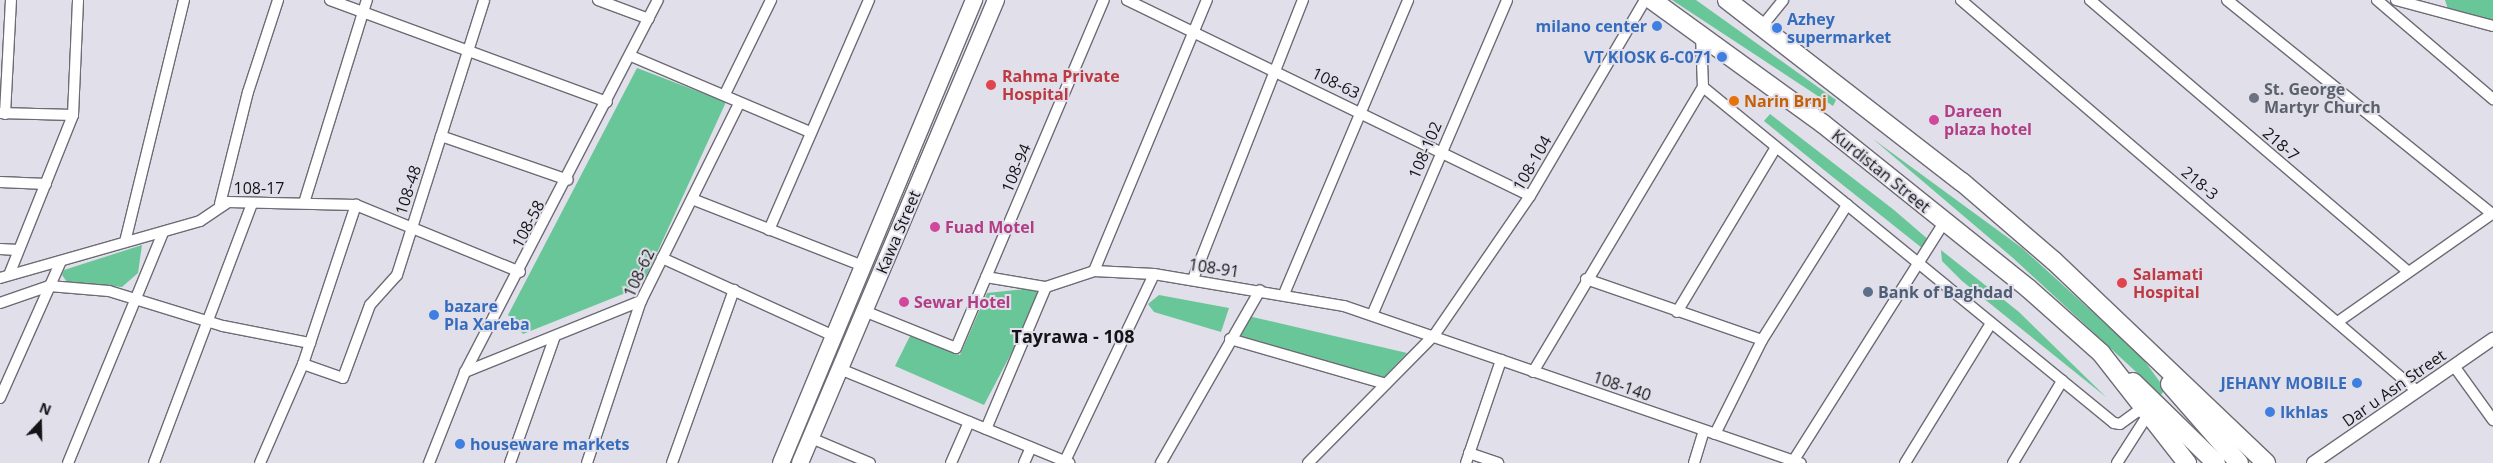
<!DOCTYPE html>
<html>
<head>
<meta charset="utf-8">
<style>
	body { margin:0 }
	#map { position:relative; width:2493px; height:463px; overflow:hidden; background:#e1dfe9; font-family:"Open Sans",sans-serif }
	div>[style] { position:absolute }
	.green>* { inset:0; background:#68c698 }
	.roads { filter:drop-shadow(1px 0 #6e6b75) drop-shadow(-1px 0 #6e6b75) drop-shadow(0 1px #6e6b75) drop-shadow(0 -1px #6e6b75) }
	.minor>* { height:10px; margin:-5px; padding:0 5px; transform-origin:5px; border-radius:5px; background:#fff }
	.tertiary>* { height:12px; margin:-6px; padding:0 6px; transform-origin:6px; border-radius:6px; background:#fff }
	.primary>* { height:16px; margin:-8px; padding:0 8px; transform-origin:8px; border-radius:8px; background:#fff }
	.trunk>* { height:18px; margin:-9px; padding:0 9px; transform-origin:9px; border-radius:9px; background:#fff }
	.dots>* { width:14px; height:14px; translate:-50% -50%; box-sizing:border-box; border:2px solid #e1dfe9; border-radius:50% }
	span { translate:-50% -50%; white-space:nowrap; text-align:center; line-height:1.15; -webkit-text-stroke:4px #e1dfe9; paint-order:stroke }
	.shop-label { font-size:16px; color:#366cbe; font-weight:700 }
	.left { translate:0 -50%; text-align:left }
	.right { translate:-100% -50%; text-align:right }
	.health-label { font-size:16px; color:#be3a42; font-weight:700 }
	.street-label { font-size:16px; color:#141317 }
	.worship-label { font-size:16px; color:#5b616d; font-weight:700 }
	.food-label { font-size:16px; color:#c56008; font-weight:700 }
	.hotel-label { font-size:16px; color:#b23c85; font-weight:700 }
	.service-label { font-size:16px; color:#4e5e75; font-weight:700 }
	.neighbourhood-label { font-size:18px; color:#141317; font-weight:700 }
	.north { position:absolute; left:15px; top:398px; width:50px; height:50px; -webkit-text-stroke:4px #e1dfe9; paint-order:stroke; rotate:21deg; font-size:14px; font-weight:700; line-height:20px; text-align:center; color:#141317 }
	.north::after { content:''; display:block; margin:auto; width:18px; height:22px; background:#141317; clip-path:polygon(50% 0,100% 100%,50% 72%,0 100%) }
</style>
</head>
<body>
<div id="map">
	<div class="green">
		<div style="clip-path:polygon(1672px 0,1696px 0,1836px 100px,1833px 106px)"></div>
		<div style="clip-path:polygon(2445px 0,2493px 0,2493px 21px,2448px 9px)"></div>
		<div style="clip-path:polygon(637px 68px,726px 102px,645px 279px,623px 294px,523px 334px,508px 315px)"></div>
		<div style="clip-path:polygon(1770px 114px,1894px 210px,1930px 241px,1922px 248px,1829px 174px,1764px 121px)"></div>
		<div style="clip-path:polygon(1873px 139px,2022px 248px,2141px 356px,2165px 389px,2161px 395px,2013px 258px)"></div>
		<div style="clip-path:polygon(142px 245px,138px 273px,122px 287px,67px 282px,62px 275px,64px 270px)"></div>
		<div style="clip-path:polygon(1941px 250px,2019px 312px,2106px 397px,1962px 281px,1942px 261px)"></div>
		<div style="clip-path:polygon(1046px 287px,984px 405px,895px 366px,910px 336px,960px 355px,987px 293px)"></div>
		<div style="clip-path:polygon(1159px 295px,1229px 308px,1221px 332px,1154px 312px,1148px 304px)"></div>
		<div style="clip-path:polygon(1248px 316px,1407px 353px,1383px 378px,1237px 335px)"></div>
	</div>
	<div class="roads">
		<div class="minor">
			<div style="left:330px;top:0;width:295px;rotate:20.2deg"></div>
			<div style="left:598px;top:0;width:54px;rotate:20.4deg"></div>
			<div style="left:1127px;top:0;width:448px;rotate:25.9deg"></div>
			<div style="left:1961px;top:0;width:601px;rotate:40.61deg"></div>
			<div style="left:2090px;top:0;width:417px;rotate:40.5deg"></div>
			<div style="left:2227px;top:0;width:341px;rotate:38.9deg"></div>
			<div style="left:2377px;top:0;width:153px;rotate:40.5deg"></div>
			<div style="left:2396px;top:0;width:100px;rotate:15deg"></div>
			<div style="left:1763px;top:25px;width:32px;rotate:-51deg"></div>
			<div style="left:631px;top:56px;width:194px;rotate:23deg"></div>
			<div style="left:1703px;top:87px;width:531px;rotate:39.27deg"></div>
			<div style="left:2114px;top:423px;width:6px;rotate:9deg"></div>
			<div style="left:2120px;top:424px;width:27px;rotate:-36deg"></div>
			<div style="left:725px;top:94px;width:105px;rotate:-63.9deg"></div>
			<div style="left:0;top:113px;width:73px;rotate:1.6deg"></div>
			<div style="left:5px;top:114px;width:114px;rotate:-87deg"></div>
			<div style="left:441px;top:136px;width:134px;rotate:19.1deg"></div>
			<div style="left:0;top:182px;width:46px;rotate:2.5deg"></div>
			<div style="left:692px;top:199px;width:184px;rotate:21.4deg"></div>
			<div style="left:304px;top:203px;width:213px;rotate:-72.8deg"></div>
			<div style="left:220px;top:204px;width:115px;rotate:-76deg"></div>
			<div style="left:248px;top:92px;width:97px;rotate:-71.9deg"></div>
			<div style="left:769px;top:230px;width:251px;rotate:-66.5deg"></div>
			<div style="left:125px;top:242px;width:249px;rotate:-76.3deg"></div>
			<div style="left:0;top:249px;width:18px;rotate:3deg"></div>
			<div style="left:662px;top:258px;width:189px;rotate:24.4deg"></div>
			<div style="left:1094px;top:271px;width:294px;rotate:-67.4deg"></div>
			<div style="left:9px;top:275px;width:172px;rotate:-68.2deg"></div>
			<div style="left:73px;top:115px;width:115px;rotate:-87.5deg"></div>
			<div style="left:986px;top:277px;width:61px;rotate:9.5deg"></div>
			<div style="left:1046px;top:287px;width:51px;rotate:-18.4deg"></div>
			<div style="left:1094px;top:271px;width:60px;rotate:2.9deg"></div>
			<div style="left:1154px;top:274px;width:193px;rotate:9.6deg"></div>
			<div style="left:1344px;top:306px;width:483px;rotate:19deg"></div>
			<div style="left:0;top:278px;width:208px;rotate:-15.9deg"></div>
			<div style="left:200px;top:221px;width:34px;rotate:-34deg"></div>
			<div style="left:228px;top:202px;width:128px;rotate:1.3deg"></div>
			<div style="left:356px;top:205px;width:177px;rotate:22.2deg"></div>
			<div style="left:1193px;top:279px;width:300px;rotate:-68.5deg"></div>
			<div style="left:1586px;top:279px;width:186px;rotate:19.1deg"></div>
			<div style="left:1284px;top:294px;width:319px;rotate:-67.1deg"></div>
			<div style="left:0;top:303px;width:52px;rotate:-19.1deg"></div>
			<div style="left:49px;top:286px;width:60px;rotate:4.8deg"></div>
			<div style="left:109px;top:291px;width:119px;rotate:17.1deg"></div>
			<div style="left:223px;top:326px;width:89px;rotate:11.1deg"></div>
			<div style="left:864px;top:311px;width:99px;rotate:21.9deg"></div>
			<div style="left:956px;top:348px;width:378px;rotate:-67deg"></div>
			<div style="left:1677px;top:312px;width:190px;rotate:-59deg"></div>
			<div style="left:1373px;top:313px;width:340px;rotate:-66.8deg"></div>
			<div style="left:2339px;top:321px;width:188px;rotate:-35deg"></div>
			<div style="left:1230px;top:339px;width:162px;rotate:16.1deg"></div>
			<div style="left:303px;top:364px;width:42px;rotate:19.3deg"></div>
			<div style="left:343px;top:378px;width:78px;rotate:-69.7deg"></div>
			<div style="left:370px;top:305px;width:40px;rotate:-48deg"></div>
			<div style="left:397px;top:275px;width:288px;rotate:-72.4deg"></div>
			<div style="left:2454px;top:366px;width:67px;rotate:54.2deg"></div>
			<div style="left:840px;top:369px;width:248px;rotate:22.3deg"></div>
			<div style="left:465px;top:372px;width:190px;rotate:-22deg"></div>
			<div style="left:1533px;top:372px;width:332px;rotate:-59.2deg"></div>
			<div style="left:1703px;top:87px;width:52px;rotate:-92.2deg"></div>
			<div style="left:0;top:398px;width:150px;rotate:-66deg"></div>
			<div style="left:986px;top:429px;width:154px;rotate:-67.1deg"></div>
			<div style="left:1715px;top:434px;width:105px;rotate:-63.4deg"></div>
			<div style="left:1762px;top:340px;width:160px;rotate:-57.8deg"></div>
			<div style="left:811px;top:438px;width:64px;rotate:23deg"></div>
			<div style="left:1469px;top:453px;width:31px;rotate:19deg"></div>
			<div style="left:1065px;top:461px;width:207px;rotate:-64.5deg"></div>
			<div style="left:68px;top:463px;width:249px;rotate:-67.6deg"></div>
			<div style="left:154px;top:463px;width:278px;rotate:-69.3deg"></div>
			<div style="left:260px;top:463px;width:108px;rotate:-66.5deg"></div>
			<div style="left:303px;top:364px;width:168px;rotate:-71.6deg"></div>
			<div style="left:429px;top:463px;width:98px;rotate:-68.4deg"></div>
			<div style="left:465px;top:372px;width:419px;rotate:-62.6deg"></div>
			<div style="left:510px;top:463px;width:132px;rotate:-70.5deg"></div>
			<div style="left:587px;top:463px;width:171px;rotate:-71.6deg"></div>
			<div style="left:641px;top:301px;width:220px;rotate:-63.6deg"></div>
			<div style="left:672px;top:463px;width:184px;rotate:-70.3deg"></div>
			<div style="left:951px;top:463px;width:45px;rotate:-66.3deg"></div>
			<div style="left:1024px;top:463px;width:17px;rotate:-66deg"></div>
			<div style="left:1161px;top:463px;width:199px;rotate:-60.2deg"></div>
			<div style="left:1308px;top:463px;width:181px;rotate:-45.4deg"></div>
			<div style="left:1435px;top:334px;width:168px;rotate:-55.5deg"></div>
			<div style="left:1530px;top:196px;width:227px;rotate:-59.6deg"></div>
			<div style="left:1466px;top:463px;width:109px;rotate:-71.2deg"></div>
			<div style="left:1694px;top:463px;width:34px;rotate:-73deg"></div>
			<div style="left:1792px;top:463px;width:284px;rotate:-57.7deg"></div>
			<div style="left:1905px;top:463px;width:164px;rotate:-58.4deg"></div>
			<div style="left:2013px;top:463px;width:96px;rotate:-59.1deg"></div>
			<div style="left:2117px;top:463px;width:56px;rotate:-57.4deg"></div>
		</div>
		<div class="tertiary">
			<div style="left:2313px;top:463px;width:219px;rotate:-34.6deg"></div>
		</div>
		<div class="primary">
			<div style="left:781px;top:463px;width:502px;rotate:-67.37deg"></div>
			<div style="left:800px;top:463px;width:503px;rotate:-67.06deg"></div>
		</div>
		<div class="trunk">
			<div style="left:1652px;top:0;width:210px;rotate:35.9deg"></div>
			<div style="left:1822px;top:123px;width:265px;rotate:38.7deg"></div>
			<div style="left:2029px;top:289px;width:96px;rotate:41.6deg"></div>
			<div style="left:2101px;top:353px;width:140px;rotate:52deg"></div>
			<div style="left:1727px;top:0;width:297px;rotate:37.8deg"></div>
			<div style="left:1962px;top:182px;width:121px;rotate:40.7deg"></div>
			<div style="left:2054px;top:261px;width:293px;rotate:43.6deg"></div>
			<div style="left:2133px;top:382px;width:116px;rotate:44.3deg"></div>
			<div style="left:2170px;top:384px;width:105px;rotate:48.9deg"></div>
		</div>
	</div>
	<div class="dots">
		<div style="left:1657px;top:26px;background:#3f7fe0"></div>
		<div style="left:1777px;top:28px;background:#3f7fe0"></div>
		<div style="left:1722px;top:57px;background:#3f7fe0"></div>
		<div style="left:991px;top:85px;background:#e0444e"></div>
		<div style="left:2254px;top:98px;background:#6b7280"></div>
		<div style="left:1734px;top:101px;background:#e8710a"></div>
		<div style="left:1934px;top:120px;background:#d1479c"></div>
		<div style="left:935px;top:227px;background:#d1479c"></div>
		<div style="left:2122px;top:283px;background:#e0444e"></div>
		<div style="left:1868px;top:292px;background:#5c6f8a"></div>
		<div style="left:904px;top:302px;background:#d1479c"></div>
		<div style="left:434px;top:315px;background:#3f7fe0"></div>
		<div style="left:2357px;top:383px;background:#3f7fe0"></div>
		<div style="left:2270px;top:412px;background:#3f7fe0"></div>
		<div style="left:460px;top:444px;background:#3f7fe0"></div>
	</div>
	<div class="shop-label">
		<span class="left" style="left:1787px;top:28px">Azhey<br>supermarket</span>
		<span class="right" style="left:1647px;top:26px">milano center</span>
		<span class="right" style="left:1712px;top:57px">VT KIOSK 6-C071</span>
		<span class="left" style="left:444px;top:315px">bazare<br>Pla Xareba</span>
		<span class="right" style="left:2347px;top:383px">JEHANY MOBILE</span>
		<span class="left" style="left:2280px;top:412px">Ikhlas</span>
		<span class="left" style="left:470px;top:444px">houseware markets</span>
	</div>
	<div class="health-label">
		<span class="left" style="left:1002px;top:85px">Rahma Private<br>Hospital</span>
		<span class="left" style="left:2133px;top:283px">Salamati<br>Hospital</span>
	</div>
	<div class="street-label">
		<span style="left:1336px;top:83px;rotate:26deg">108-63</span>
		<span style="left:2281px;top:144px;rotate:41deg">218-7</span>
		<span style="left:1425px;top:150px;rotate:-67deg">108-102</span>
		<span style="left:1532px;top:163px;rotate:-60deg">108-104</span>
		<span style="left:1016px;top:168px;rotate:-67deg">108-94</span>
		<span style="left:1881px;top:171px;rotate:39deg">Kurdistan Street</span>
		<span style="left:2200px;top:183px;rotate:40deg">218-3</span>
		<span style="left:259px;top:188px">108-17</span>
		<span style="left:408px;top:190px;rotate:-72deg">108-48</span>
		<span style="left:528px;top:224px;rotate:-62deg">108-58</span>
		<span style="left:898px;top:232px;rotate:-67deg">Kawa Street</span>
		<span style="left:1214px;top:268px;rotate:9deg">108-91</span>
		<span style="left:639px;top:273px;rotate:-65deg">108-62</span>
		<span style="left:1622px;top:386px;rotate:19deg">108-140</span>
		<span style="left:2394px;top:388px;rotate:-35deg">Dar u Asn Street</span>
	</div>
	<div class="worship-label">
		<span class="left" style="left:2264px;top:98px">St. George<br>Martyr Church</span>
	</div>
	<div class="food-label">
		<span class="left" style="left:1744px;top:101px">Narin Brnj</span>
	</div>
	<div class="hotel-label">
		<span class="left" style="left:1944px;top:120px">Dareen<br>plaza hotel</span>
		<span class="left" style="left:945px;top:227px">Fuad Motel</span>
		<span class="left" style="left:914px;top:302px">Sewar Hotel</span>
	</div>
	<div class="service-label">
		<span class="left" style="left:1878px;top:292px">Bank of Baghdad</span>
	</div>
	<div class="neighbourhood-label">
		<span style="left:1073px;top:336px">Tayrawa - 108</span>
	</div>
	<div class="north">N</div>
</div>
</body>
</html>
